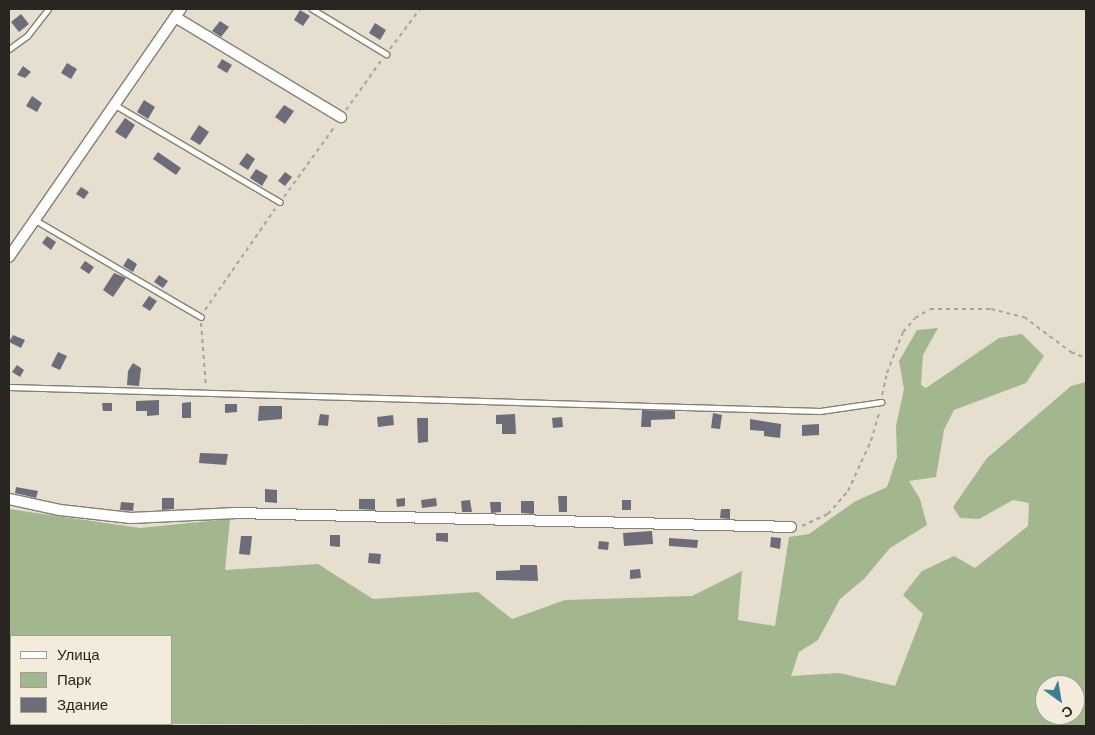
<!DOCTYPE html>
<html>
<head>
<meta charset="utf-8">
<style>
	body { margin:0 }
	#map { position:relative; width:1095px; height:735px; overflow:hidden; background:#e6dfd0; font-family:Helvetica,sans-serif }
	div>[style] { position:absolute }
	.green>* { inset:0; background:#a3b78f }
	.building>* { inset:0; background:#6d6d7a }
	.path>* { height:2px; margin-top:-1px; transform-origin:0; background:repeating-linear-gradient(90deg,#a8a397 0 4px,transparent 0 8px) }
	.roads { filter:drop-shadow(1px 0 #868072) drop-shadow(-1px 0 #868072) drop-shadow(0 1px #868072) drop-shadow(0 -1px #868072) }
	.service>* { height:5px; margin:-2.5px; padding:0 2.5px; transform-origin:2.5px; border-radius:2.5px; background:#fff }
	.minor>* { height:10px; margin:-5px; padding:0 5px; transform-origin:5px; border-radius:5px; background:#fff }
	.rail>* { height:3px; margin-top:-1.5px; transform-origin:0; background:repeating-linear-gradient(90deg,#807b72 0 9px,transparent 0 18px) }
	span { translate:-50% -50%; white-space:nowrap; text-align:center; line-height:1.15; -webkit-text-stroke:5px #f3ecdd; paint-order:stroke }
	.frame { position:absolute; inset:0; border:10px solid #292621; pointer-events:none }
	.legend { position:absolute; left:10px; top:635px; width:162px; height:90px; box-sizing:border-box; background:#f3ecdd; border:1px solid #a29d92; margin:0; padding:6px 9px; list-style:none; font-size:15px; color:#292621 }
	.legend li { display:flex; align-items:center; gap:10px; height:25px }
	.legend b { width:25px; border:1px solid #a29d92 }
	.north { position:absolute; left:1035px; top:675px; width:50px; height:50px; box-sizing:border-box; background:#f3ecdd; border:1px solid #a29d92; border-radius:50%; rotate:148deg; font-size:14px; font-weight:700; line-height:20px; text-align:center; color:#292621 }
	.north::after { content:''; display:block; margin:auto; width:18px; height:22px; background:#3d7f90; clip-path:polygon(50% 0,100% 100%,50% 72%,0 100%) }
</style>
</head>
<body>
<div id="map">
	<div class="green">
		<div style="clip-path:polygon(evenodd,938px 328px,923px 355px,921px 385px,926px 388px,999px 338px,1022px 334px,1044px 356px,1026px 383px,954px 410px,944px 430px,936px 477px,909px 481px,920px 499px,927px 525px,890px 548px,864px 579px,840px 599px,818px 640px,799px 652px,791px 676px,839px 673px,895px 686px,923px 614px,903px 595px,922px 571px,954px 556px,975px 568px,1028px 526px,1029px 503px,1013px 500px,979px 519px,960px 518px,953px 507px,987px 458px,1071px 386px,1086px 382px,1086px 726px,104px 724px,171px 724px,171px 636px,11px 636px,11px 703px,9px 703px,9px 509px,140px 528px,230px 519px,225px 570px,318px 564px,373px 599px,478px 592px,512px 619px,565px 600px,692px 596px,742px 571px,738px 620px,775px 626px,789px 537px,809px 534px,854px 502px,887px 487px,897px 457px,896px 426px,904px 389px,899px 361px,917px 330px,938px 328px,1045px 685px,1075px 685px,1075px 715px,1045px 715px,1045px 685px)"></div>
	</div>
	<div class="building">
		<div style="clip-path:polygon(300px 10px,310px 16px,303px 26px,294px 20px)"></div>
		<div style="clip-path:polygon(21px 14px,29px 24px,19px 32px,11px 22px)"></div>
		<div style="clip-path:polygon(220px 21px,229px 27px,221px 37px,212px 31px)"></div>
		<div style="clip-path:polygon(375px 23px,386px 30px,380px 40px,369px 33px)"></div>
		<div style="clip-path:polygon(222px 59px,232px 65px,227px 73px,217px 67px)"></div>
		<div style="clip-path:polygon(67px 63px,77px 69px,71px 79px,61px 73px)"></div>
		<div style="clip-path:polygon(23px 66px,31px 72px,25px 78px,17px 75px)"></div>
		<div style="clip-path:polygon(32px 96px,42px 103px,37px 112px,26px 106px)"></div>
		<div style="clip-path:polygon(144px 100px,155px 107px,148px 119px,137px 112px)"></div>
		<div style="clip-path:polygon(284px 105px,294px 111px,285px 124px,275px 117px)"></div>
		<div style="clip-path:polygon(125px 118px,135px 125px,126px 139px,115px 132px)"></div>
		<div style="clip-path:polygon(199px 125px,209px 132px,200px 145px,190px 139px)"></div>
		<div style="clip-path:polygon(158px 152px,181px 168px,176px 175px,153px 159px)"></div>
		<div style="clip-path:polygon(247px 153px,255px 159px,248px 170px,239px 164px)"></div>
		<div style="clip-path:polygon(256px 169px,268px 176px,262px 186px,250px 178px)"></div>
		<div style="clip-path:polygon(285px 172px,292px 177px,285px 186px,278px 181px)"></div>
		<div style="clip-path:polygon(81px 187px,89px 192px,84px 199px,76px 194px)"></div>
		<div style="clip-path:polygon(47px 236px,56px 242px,51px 250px,42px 243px)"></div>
		<div style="clip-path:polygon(128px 258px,137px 264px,133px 272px,123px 266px)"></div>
		<div style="clip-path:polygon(85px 261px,94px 267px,89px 274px,80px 268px)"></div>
		<div style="clip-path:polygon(114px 273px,126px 278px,113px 297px,103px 290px)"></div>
		<div style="clip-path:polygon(159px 275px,168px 281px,163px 288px,154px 282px)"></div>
		<div style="clip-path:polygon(149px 296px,157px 301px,150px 311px,142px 306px)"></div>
		<div style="clip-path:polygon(13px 335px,25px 340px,21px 348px,9px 342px)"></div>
		<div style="clip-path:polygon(58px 352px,67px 356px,60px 370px,51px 366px)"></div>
		<div style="clip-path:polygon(133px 363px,141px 368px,139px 386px,127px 385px,128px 371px)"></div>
		<div style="clip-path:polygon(17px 365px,24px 370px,20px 377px,12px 372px)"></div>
		<div style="clip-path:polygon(159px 400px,159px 415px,147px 416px,147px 411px,136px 411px,136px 401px)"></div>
		<div style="clip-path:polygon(191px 402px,191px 418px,182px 418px,182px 403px)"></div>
		<div style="clip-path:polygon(102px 403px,112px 403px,112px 411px,103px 411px)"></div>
		<div style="clip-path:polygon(225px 404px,237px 404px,237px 412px,225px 413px)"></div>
		<div style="clip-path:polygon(259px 406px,282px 406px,282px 419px,258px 421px)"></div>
		<div style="clip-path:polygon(642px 410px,675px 411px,675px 419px,651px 420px,651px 427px,641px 427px)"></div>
		<div style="clip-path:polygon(713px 413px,722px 415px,720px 429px,711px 428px)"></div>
		<div style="clip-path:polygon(320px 414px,329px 415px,328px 426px,318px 425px)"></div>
		<div style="clip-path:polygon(515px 414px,516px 434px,502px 434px,502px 424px,496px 424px,496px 415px)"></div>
		<div style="clip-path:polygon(393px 415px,394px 425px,378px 427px,377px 417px)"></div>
		<div style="clip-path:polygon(562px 417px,563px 427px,553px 428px,552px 418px)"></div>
		<div style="clip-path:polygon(417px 418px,428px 418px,428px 442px,418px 443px)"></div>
		<div style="clip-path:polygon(750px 419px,781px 424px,780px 438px,764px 436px,764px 431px,750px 430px)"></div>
		<div style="clip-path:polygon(819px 424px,819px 435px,802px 436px,802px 425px)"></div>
		<div style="clip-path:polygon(200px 453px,228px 454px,226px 465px,199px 463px)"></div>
		<div style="clip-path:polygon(16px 487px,38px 491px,36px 498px,15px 493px)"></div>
		<div style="clip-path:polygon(265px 489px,277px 490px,277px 503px,265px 502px)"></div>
		<div style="clip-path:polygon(558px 496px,567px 496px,567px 512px,559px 512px)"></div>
		<div style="clip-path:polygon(162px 498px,174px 498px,174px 509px,162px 510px)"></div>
		<div style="clip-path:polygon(405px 498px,405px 506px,397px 507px,396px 499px)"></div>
		<div style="clip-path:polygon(436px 498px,437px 506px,422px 508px,421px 500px)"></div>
		<div style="clip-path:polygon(359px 499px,375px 499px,375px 510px,359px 509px)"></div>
		<div style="clip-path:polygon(470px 500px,472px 512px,462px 512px,461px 501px)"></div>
		<div style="clip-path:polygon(622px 500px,631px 500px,631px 510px,622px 510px)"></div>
		<div style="clip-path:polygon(521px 501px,534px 501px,534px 514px,521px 513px)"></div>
		<div style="clip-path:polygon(121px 502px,134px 503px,133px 511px,120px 510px)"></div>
		<div style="clip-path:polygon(490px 502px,501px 502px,501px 512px,491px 513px)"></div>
		<div style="clip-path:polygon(721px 509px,730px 509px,730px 519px,720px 518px)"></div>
		<div style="clip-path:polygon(652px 531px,653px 544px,624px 546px,623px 533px)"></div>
		<div style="clip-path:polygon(436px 533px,448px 533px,448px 542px,436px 541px)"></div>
		<div style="clip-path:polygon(330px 535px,340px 535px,340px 547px,330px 546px)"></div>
		<div style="clip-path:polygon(241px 536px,252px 536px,250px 555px,239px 554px)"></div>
		<div style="clip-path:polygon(771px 537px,781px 538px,780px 549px,770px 547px)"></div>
		<div style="clip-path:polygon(669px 538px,698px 540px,697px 548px,669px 546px)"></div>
		<div style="clip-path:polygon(599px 541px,609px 542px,608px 550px,598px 549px)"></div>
		<div style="clip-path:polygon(369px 553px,381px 554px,380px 564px,368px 563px)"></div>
		<div style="clip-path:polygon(520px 565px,537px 565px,538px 581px,496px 580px,496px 571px,520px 570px)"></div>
		<div style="clip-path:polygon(640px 569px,641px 578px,630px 579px,630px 570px)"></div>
	</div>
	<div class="path">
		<div style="left:390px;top:49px;width:50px;rotate:-53.1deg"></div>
		<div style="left:346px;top:110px;width:60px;rotate:-54.5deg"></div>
		<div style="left:284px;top:197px;width:87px;rotate:-54.3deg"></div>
		<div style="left:205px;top:310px;width:123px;rotate:-55.3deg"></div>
		<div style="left:201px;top:323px;width:63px;rotate:85.5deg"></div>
		<div style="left:882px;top:395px;width:23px;rotate:-77deg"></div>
		<div style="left:887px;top:373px;width:44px;rotate:-68.7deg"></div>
		<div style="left:903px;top:332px;width:18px;rotate:-49deg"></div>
		<div style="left:915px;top:318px;width:17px;rotate:-31deg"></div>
		<div style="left:930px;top:309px;width:61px"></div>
		<div style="left:991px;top:309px;width:34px;rotate:14deg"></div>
		<div style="left:1024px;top:317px;width:59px;rotate:36.7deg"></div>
		<div style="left:1071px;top:352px;width:16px;rotate:22deg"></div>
		<div style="left:802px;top:526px;width:29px;rotate:-25deg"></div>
		<div style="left:828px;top:514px;width:30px;rotate:-49deg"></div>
		<div style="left:848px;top:491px;width:55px;rotate:-65.3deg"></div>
		<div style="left:871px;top:441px;width:32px;rotate:-74deg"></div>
	</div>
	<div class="roads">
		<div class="service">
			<div style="left:312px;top:9px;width:87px;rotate:31.3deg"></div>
			<div style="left:9px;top:49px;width:22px;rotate:-36deg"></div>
			<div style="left:27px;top:36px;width:34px;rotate:-52deg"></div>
			<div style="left:115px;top:105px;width:191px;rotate:30.5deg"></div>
			<div style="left:35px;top:220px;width:192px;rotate:30.3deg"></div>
			<div style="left:9px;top:387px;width:811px;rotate:1.7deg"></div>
			<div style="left:820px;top:411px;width:62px;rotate:-8.4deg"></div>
		</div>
		<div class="minor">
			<div style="left:175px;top:17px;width:194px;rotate:31.1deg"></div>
			<div style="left:9px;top:257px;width:302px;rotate:-55.3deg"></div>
			<div style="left:9px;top:499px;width:52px;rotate:12.2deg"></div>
			<div style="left:60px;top:510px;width:71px;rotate:6.4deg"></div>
			<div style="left:131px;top:518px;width:105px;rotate:-2.7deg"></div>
			<div style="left:236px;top:513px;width:555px;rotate:1.44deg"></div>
			<div style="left:9px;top:708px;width:2px"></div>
			<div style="left:84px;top:724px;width:8px;rotate:14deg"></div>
		</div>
	</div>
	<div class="rail">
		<div style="left:9px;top:724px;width:10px;rotate:11deg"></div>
	</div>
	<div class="frame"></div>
	<ul class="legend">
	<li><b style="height:6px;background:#fff"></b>Улица</li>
	<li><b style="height:14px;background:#a3b78f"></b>Парк</li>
	<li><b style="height:14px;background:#6d6d7a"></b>Здание</li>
	</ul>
	<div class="north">С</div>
</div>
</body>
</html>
